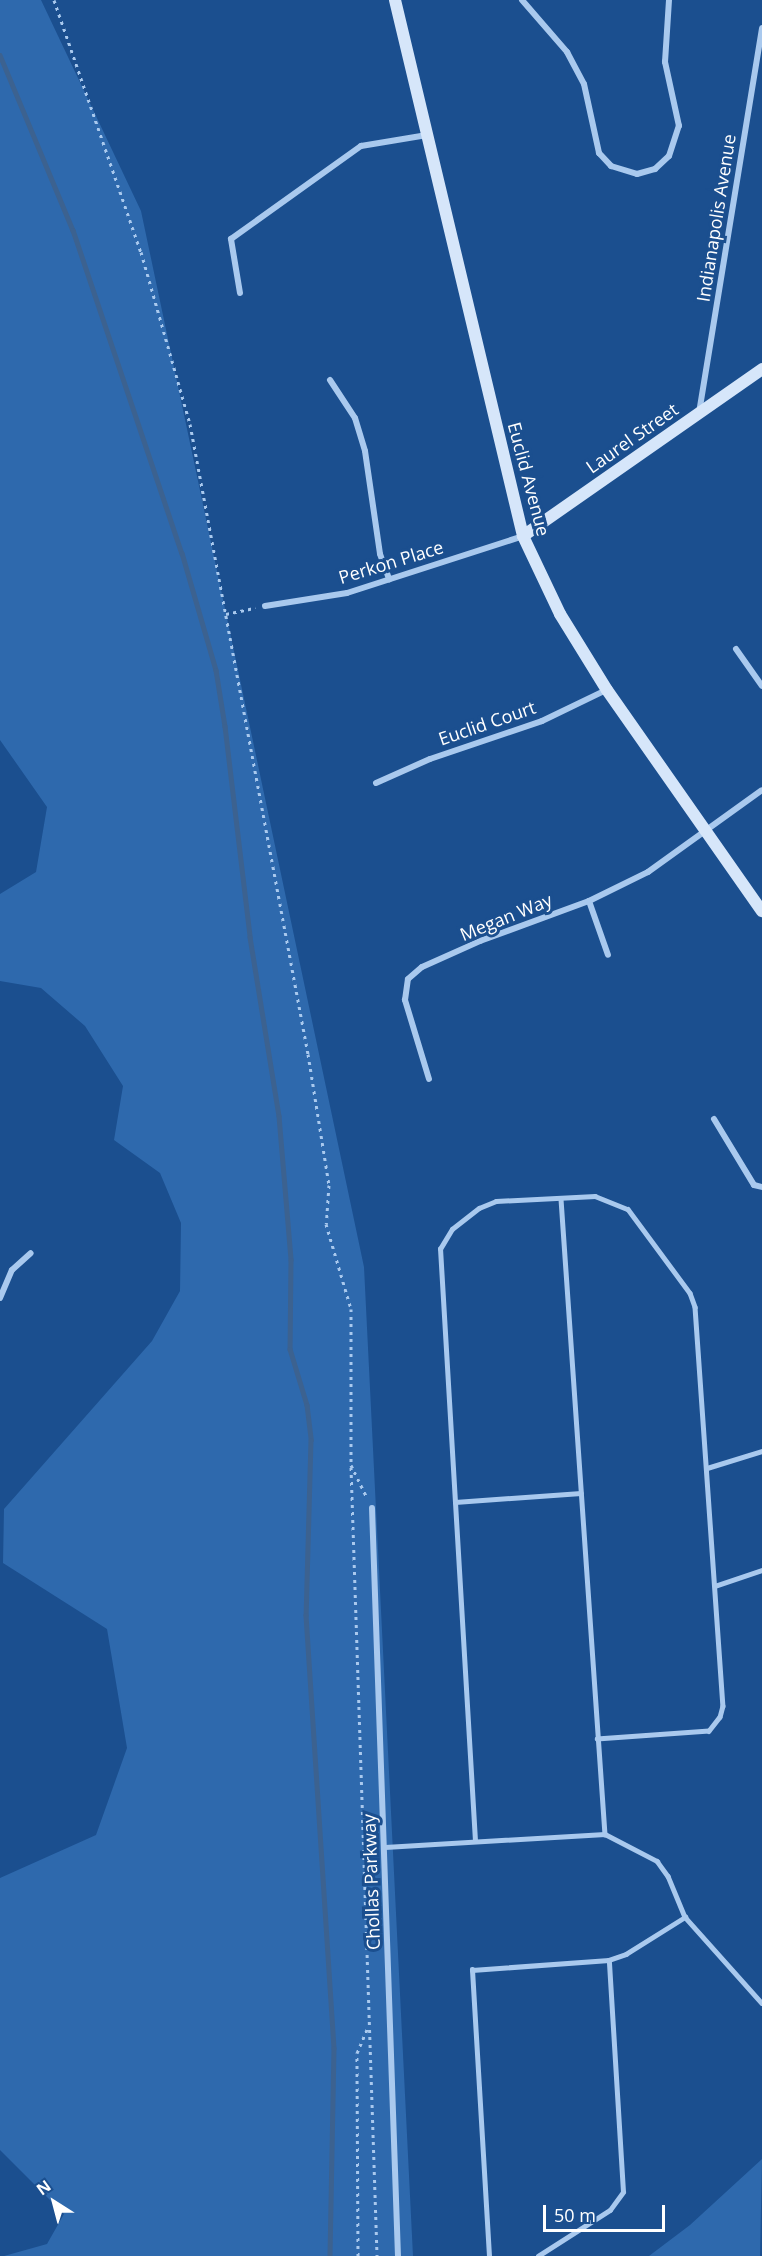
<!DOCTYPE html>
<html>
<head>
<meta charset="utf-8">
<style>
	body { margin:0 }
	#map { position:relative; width:762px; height:2256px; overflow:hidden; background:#1b4f8f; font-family:"Open Sans",sans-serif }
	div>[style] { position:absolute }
	.green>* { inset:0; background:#2e69ad }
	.stream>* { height:4.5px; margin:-2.25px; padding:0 2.25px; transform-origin:2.25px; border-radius:2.25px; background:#3c6290 }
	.path>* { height:3px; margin-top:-1.5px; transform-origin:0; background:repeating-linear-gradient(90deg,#a9c9ee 0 3px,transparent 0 7.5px) }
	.lane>* { height:4.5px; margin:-2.25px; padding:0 2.25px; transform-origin:2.25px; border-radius:2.25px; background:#a9c9ee }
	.street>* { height:6px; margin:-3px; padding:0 3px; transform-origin:3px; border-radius:3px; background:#a9c9ee }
	.secondary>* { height:12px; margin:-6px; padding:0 6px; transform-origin:6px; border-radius:6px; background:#d6e6fa }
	span { translate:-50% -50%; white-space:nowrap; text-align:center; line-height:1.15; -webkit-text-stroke:6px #1b4f8f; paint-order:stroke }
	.street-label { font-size:18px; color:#fff }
	.north { position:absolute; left:24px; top:2172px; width:60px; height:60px; -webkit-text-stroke:4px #1b4f8f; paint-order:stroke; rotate:324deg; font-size:16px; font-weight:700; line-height:24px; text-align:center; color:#fff }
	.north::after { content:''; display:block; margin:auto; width:21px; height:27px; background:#fff; clip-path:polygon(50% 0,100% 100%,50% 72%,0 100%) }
	.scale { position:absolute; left:543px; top:2205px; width:122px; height:27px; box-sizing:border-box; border:3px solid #fff; border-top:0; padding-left:8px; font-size:18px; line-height:21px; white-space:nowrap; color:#fff; -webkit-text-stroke:4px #1b4f8f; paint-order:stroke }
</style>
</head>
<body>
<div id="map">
	<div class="green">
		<div style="clip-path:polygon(0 0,41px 0,141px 211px,364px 1267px,413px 2256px,4px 2256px,47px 2244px,64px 2214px,0 2150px,0 1878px,96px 1835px,127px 1748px,107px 1629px,3px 1563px,4px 1509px,152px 1341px,180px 1291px,181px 1223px,160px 1173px,114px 1140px,123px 1086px,85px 1026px,41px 988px,0 981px,0 894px,36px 872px,47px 807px,0 740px)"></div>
		<div style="clip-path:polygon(762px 2159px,760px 2256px,649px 2256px,690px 2225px)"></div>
	</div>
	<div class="stream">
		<div style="left:0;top:55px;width:190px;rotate:67.4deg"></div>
		<div style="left:73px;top:230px;width:341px;rotate:71.4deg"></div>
		<div style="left:182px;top:553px;width:122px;rotate:73.8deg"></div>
		<div style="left:216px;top:670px;width:57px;rotate:80.9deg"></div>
		<div style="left:225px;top:726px;width:212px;rotate:83.2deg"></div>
		<div style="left:250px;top:937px;width:181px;rotate:80.8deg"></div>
		<div style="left:279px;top:1116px;width:144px;rotate:85.2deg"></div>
		<div style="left:291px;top:1260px;width:89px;rotate:90.6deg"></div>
		<div style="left:290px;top:1349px;width:59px;rotate:73.1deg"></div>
		<div style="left:307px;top:1405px;width:35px;rotate:83deg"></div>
		<div style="left:311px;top:1440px;width:175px;rotate:91.6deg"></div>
		<div style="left:306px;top:1615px;width:434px;rotate:86.3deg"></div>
		<div style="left:334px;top:2048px;width:208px;rotate:91.1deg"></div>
	</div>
	<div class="path">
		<div style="left:54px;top:0;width:267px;rotate:71deg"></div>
		<div style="left:141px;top:252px;width:179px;rotate:74.1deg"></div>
		<div style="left:190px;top:424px;width:641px;rotate:79.39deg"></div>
		<div style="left:308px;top:1054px;width:133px;rotate:80.9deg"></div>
		<div style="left:329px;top:1185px;width:39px;rotate:94deg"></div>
		<div style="left:326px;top:1224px;width:89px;rotate:73.6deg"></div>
		<div style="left:351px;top:1309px;width:156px;rotate:90deg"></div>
		<div style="left:351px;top:1465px;width:37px;rotate:64deg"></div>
		<div style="left:226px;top:614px;width:30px;rotate:-12deg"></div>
		<div style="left:351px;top:1467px;width:789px;rotate:88.11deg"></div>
		<div style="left:358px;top:2256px;width:203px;rotate:-90.3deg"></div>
		<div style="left:357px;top:2053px;width:26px;rotate:-67deg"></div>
	</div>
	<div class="lane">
		<div style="left:561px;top:1199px;width:637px;rotate:86.04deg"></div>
		<div style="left:707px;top:1468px;width:58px;rotate:-17.2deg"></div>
		<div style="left:455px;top:1502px;width:126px;rotate:-4.1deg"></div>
		<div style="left:715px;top:1586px;width:50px;rotate:-18.8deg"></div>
		<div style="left:475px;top:1841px;width:593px;rotate:-93.38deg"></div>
		<div style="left:440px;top:1249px;width:23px;rotate:-59deg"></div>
		<div style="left:452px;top:1229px;width:34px;rotate:-38deg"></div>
		<div style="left:479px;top:1208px;width:18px;rotate:-22deg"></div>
		<div style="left:496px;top:1201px;width:99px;rotate:-2.9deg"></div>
		<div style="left:595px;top:1196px;width:35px;rotate:22deg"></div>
		<div style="left:628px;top:1209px;width:104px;rotate:53.6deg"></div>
		<div style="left:690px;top:1293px;width:15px;rotate:70deg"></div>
		<div style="left:695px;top:1307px;width:400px;rotate:86deg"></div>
		<div style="left:723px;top:1706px;width:11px;rotate:105deg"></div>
		<div style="left:720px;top:1717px;width:18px;rotate:128deg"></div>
		<div style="left:709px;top:1731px;width:112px;rotate:175.9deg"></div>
		<div style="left:385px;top:1847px;width:220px;rotate:-3.4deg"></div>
		<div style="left:605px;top:1834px;width:59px;rotate:27.4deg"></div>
		<div style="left:657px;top:1861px;width:19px;rotate:54deg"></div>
		<div style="left:668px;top:1876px;width:44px;rotate:67.5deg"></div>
		<div style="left:685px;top:1917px;width:115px;rotate:48.2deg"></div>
		<div style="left:489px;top:2256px;width:287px;rotate:-93.4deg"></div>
		<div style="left:472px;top:1970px;width:137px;rotate:-4.2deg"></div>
		<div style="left:609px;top:1960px;width:18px;rotate:-19deg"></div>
		<div style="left:626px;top:1954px;width:70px;rotate:-32.1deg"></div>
		<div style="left:538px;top:2256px;width:85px;rotate:-32.6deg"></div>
		<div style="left:610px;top:2210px;width:22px;rotate:-54deg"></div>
		<div style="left:623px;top:2192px;width:232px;rotate:-93.5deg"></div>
	</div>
	<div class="street">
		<div style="left:522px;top:0;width:69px;rotate:49.1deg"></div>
		<div style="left:567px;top:52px;width:36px;rotate:62deg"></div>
		<div style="left:584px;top:84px;width:71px;rotate:77.7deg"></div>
		<div style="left:599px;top:153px;width:18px;rotate:47deg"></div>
		<div style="left:611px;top:166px;width:27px;rotate:17deg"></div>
		<div style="left:637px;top:174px;width:19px;rotate:-16deg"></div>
		<div style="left:655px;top:169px;width:19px;rotate:-43deg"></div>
		<div style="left:669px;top:156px;width:32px;rotate:-72deg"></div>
		<div style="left:679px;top:126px;width:66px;rotate:-102.3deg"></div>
		<div style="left:665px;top:62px;width:62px;rotate:-86.3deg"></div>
		<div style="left:240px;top:293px;width:55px;rotate:-99.5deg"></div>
		<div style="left:231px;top:239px;width:160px;rotate:-35.6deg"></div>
		<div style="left:361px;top:146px;width:67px;rotate:-9.5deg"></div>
		<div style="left:330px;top:380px;width:45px;rotate:56.7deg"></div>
		<div style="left:355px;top:418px;width:34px;rotate:73deg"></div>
		<div style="left:365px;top:451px;width:104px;rotate:81.7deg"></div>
		<div style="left:380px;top:554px;width:27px;rotate:70deg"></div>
		<div style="left:699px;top:413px;width:390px;rotate:-80.7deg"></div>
		<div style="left:265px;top:606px;width:83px;rotate:-9deg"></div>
		<div style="left:347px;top:593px;width:185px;rotate:-17.9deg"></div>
		<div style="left:736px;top:649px;width:45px;rotate:54.9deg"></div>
		<div style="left:376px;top:783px;width:59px;rotate:-24deg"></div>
		<div style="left:430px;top:759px;width:118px;rotate:-18.7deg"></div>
		<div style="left:542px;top:721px;width:71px;rotate:-25.8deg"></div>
		<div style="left:589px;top:901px;width:57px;rotate:70.6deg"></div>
		<div style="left:429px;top:1079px;width:83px;rotate:-106.9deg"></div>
		<div style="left:405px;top:1000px;width:21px;rotate:-82deg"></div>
		<div style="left:408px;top:979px;width:18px;rotate:-41deg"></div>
		<div style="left:422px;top:967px;width:64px;rotate:-24.1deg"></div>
		<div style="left:480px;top:941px;width:116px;rotate:-20.2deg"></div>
		<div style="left:589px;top:901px;width:66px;rotate:-26.2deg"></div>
		<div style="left:648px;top:872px;width:140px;rotate:-35.7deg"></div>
		<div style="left:714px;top:1119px;width:77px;rotate:58.8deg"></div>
		<div style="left:754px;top:1185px;width:8px;rotate:14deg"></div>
		<div style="left:0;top:1298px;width:30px;rotate:-67deg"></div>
		<div style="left:12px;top:1270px;width:25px;rotate:-42deg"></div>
		<div style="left:372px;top:1508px;width:748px;rotate:88.01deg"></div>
	</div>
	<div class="secondary">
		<div style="left:395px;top:0;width:551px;rotate:76.57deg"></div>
		<div style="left:523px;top:536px;width:86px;rotate:64.6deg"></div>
		<div style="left:560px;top:614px;width:89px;rotate:58.3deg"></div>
		<div style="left:607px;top:690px;width:270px;rotate:55deg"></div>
		<div style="left:523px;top:536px;width:292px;rotate:-34.9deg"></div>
	</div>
	<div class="street-label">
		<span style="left:716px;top:218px;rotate:-81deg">Indianapolis Avenue</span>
		<span style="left:632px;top:438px;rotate:-35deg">Laurel Street</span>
		<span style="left:529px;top:479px;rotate:75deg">Euclid Avenue</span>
		<span style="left:391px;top:562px;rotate:-17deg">Perkon Place</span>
		<span style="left:487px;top:723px;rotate:-19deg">Euclid Court</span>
		<span style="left:506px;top:917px;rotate:-22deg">Megan Way</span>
		<span style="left:371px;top:1882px;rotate:-92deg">Chollas Parkway</span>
	</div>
	<div class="north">N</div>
	<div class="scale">50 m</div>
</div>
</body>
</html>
